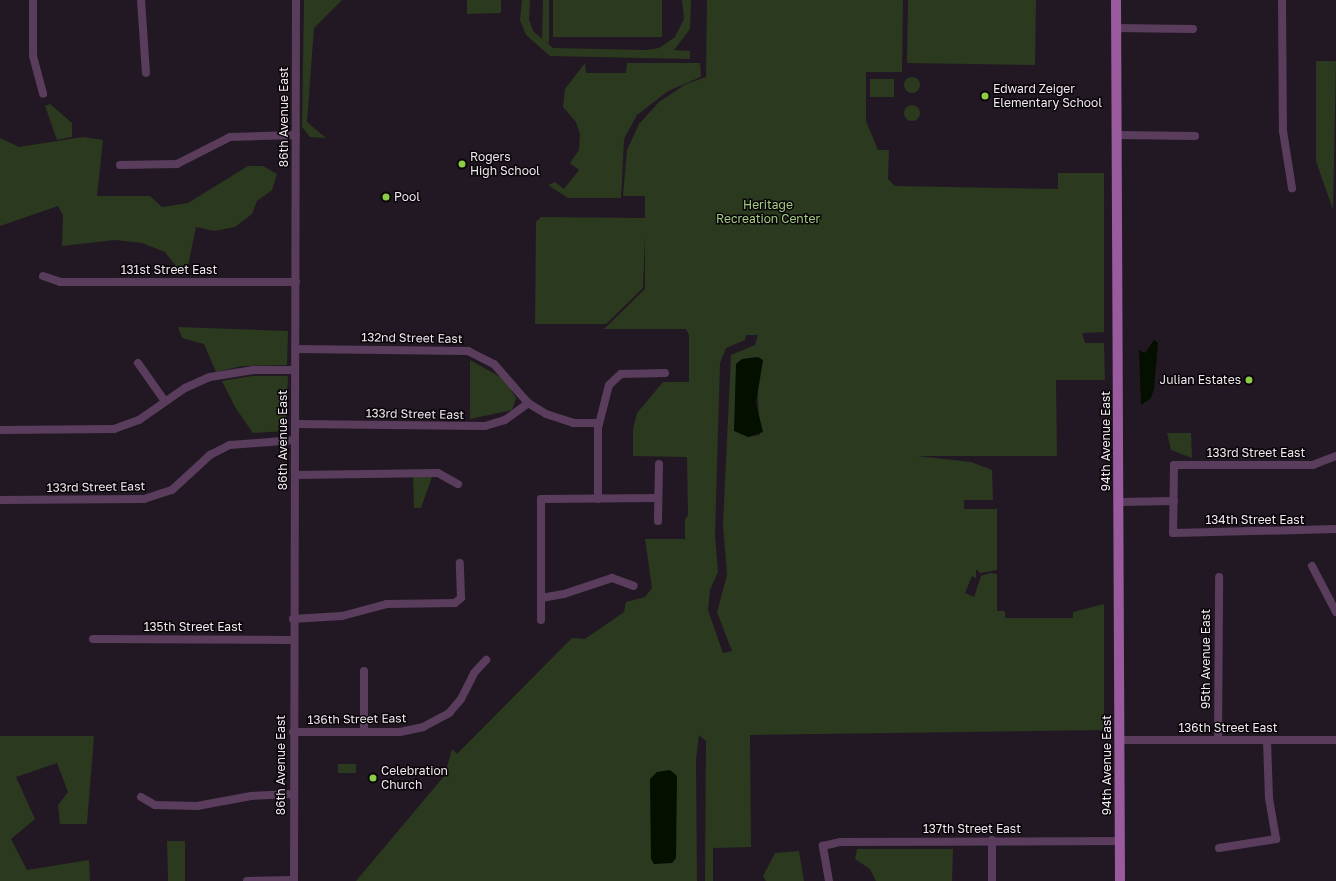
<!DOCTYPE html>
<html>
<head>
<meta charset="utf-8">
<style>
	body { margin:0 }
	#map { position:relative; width:1336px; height:881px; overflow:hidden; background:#221823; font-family:"Golos Text",sans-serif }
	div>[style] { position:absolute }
	.green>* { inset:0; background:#2b391e }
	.round { border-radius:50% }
	.water>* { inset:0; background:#040f00 }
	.minor>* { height:8px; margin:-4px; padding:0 4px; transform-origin:4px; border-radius:4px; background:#5a3d5d }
	.major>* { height:10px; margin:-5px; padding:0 5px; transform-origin:5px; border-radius:5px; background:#995b9e }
	.dots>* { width:11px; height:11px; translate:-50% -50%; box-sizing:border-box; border:2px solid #090509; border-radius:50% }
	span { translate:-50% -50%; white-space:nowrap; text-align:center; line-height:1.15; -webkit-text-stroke:3px #090509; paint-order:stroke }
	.poi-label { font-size:12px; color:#f0e8f0 }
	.left { translate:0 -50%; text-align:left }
	.right { translate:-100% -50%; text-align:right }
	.street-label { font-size:12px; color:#f0e8f0 }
	.park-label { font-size:12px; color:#a4ce81 }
</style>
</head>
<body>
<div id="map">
	<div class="green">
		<div style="clip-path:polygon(304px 0,342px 0,314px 28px,307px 122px,326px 138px,310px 137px,302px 127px)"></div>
		<div style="clip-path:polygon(467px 0,501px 0,501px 13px,467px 14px)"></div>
		<div style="clip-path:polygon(522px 0,530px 0,529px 19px,533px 31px,553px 48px,646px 50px,659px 48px,675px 37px,684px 19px,682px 0,691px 0,690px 29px,674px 50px,690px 51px,690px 59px,550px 56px,526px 35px,520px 20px)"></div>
		<div style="clip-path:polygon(543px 0,549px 0,549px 43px,542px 40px)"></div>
		<div style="clip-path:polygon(553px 0,662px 0,662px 37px,553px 37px)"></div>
		<div style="clip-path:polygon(evenodd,707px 0,903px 0,902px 72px,866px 72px,866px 121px,878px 150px,889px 150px,888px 179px,895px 186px,1058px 189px,1058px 173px,1104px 173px,1104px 332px,1082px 333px,1085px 343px,1104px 343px,1105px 380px,1056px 380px,1057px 456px,917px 456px,971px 462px,992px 470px,993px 500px,964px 500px,964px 509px,997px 509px,997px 570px,980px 573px,976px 569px,976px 578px,972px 576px,965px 593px,974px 597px,981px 576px,990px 573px,997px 574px,997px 611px,1005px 611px,1005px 618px,1073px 618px,1073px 612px,1104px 604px,1104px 730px,750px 735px,751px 847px,713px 848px,713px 881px,705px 881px,706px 741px,699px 735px,696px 759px,697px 881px,356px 881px,445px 775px,452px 749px,457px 754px,572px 638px,585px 639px,624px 612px,626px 602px,645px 597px,652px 588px,645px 539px,685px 539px,685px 520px,688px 515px,687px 457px,633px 456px,633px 429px,637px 413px,663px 382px,689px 382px,689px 335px,686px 329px,604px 329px,645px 289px,645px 235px,643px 288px,606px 324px,535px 324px,536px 222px,541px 217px,645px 218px,645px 196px,623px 196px,627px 150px,639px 124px,659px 102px,686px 84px,706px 77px,707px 0,746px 335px,758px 335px,755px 345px,731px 355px,723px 524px,727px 575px,717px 612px,732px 651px,723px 653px,708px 610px,710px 590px,718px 572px,715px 535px,720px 363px,726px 348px,745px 340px,746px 335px,707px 0,763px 360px,757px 385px,760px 435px,748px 437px,742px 432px,763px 360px)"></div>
		<div style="clip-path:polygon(908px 0,1036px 0,1035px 65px,907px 63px)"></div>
		<div style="clip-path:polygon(1316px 61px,1336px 61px,1333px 210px,1316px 161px)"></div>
		<div style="clip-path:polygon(585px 63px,586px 73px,626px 73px,627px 63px,700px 63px,701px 77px,668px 91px,637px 115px,624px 139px,621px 198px,568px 198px,548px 185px,555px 182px,564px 189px,579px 170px,570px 163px,579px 150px,580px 134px,576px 122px,563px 107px,565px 89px)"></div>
		<div class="round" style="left:904px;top:77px;width:16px;height:16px"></div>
		<div style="clip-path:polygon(870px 79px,894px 79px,894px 97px,870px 97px)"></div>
		<div style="clip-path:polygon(50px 104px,72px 123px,72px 137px,57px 140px,45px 106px)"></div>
		<div class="round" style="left:904px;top:105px;width:16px;height:16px"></div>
		<div style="clip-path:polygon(83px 137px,103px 140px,97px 196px,150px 196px,162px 207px,188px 203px,248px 166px,263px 166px,277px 174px,272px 190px,257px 201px,252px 214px,235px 227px,214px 231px,196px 227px,188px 266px,179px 270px,165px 252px,142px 243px,115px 240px,62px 246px,63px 216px,58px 206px,0 226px,0 138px,19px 147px)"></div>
		<div style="clip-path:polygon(178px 327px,288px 331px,287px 365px,242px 366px,216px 372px,204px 344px,182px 338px)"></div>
		<div style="clip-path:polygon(470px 360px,504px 379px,516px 398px,512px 410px,470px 419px)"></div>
		<div style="clip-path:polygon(252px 376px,288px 376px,285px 431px,253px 433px,235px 407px,222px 381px)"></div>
		<div style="clip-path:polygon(1167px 433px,1191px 433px,1192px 458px,1171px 450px)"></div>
		<div style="clip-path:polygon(433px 474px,421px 508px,414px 508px,413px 475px)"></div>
		<div style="clip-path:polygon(0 736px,94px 736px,87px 824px,60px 824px,58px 805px,68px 792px,57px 763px,16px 777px,35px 819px,11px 839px,27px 870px,89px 860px,90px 881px,0 881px)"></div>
		<div style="clip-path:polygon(338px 764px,356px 764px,356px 773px,338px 773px)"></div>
		<div style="clip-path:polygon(167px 841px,185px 841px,185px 881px,168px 881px)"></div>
		<div style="clip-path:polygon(857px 849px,953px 849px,952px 881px,876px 881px,870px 869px,855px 859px)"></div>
		<div style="clip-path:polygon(799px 851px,804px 881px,766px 881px,763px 876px,775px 853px)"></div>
	</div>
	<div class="water">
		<div style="clip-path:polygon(1154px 340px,1158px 343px,1154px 389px,1151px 398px,1141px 405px,1139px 350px,1145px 353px)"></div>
		<div style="clip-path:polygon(758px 357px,763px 360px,756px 403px,763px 432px,748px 437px,734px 431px,736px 364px,742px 359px)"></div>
		<div style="clip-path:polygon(670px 770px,677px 776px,676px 858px,672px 863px,654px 864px,651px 859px,650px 779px,657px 772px)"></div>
	</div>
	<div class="minor">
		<div style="left:33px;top:0;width:56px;rotate:90deg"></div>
		<div style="left:33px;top:56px;width:39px;rotate:75deg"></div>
		<div style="left:141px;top:0;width:73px;rotate:86.1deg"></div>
		<div style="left:1282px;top:0;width:131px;rotate:89.6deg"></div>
		<div style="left:1283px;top:131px;width:58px;rotate:81deg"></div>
		<div style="left:1116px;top:28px;width:77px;rotate:0.7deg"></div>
		<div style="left:1117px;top:135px;width:78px;rotate:0.7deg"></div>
		<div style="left:120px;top:165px;width:57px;rotate:-1deg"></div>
		<div style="left:177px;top:164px;width:59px;rotate:-27deg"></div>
		<div style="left:230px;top:137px;width:66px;rotate:-1.7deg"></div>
		<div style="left:43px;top:276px;width:18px;rotate:19deg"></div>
		<div style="left:60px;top:282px;width:236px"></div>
		<div style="left:296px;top:349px;width:172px;rotate:0.7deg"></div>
		<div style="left:468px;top:351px;width:29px;rotate:27deg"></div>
		<div style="left:494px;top:364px;width:52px;rotate:48.9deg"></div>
		<div style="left:528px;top:403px;width:21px;rotate:31deg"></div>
		<div style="left:546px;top:414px;width:28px;rotate:18deg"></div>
		<div style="left:573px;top:423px;width:26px"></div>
		<div style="left:138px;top:363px;width:45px;rotate:54.9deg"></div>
		<div style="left:295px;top:424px;width:190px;rotate:0.6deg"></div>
		<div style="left:485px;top:426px;width:21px;rotate:-17deg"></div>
		<div style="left:505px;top:420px;width:29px;rotate:-36deg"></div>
		<div style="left:0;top:430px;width:114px;rotate:-0.5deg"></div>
		<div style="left:114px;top:429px;width:27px;rotate:-20deg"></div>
		<div style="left:139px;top:420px;width:56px;rotate:-34.8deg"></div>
		<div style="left:185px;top:388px;width:27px;rotate:-24deg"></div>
		<div style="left:210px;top:377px;width:44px;rotate:-9.2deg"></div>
		<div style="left:253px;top:370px;width:42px"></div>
		<div style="left:1336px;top:456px;width:25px;rotate:159deg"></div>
		<div style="left:1313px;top:465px;width:139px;rotate:180deg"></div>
		<div style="left:1174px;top:465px;width:68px;rotate:90.8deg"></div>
		<div style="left:1173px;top:533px;width:163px;rotate:-1.4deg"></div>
		<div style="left:295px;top:475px;width:143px;rotate:-0.8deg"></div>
		<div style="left:438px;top:473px;width:23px;rotate:29deg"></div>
		<div style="left:598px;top:499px;width:71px;rotate:-90deg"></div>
		<div style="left:598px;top:428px;width:44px;rotate:-75.7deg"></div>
		<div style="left:609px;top:385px;width:16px;rotate:-43deg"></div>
		<div style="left:621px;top:374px;width:44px;rotate:-1.3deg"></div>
		<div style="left:0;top:500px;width:144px;rotate:-0.4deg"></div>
		<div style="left:144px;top:499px;width:29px;rotate:-18deg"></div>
		<div style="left:172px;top:490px;width:52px;rotate:-42.6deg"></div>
		<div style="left:210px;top:455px;width:22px;rotate:-27deg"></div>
		<div style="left:230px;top:445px;width:65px;rotate:-4.4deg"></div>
		<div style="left:1119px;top:502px;width:55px;rotate:-1deg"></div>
		<div style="left:658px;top:521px;width:57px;rotate:-89deg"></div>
		<div style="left:1312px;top:566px;width:52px;rotate:62.4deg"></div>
		<div style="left:541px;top:598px;width:23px;rotate:-10deg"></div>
		<div style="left:564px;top:594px;width:51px;rotate:-18.4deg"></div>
		<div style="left:612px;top:578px;width:23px;rotate:20deg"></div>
		<div style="left:293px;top:619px;width:49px;rotate:-3.5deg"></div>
		<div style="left:342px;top:616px;width:47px;rotate:-14.9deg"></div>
		<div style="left:387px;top:604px;width:68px;rotate:-0.8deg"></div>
		<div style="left:455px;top:603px;width:8px;rotate:-40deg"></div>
		<div style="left:461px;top:598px;width:35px;rotate:-92deg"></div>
		<div style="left:541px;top:620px;width:121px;rotate:-90deg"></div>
		<div style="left:541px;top:499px;width:117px;rotate:-0.5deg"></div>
		<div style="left:93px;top:639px;width:200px;rotate:0.3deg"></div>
		<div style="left:364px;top:671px;width:61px;rotate:90deg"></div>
		<div style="left:293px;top:732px;width:107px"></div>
		<div style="left:400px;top:732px;width:24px;rotate:-12deg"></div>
		<div style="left:423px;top:727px;width:30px;rotate:-28deg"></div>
		<div style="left:449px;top:713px;width:18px;rotate:-49deg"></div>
		<div style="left:461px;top:699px;width:29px;rotate:-63deg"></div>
		<div style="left:474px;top:673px;width:18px;rotate:-47deg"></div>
		<div style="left:1120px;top:740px;width:216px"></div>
		<div style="left:1218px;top:740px;width:163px;rotate:-89.6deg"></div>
		<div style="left:141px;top:797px;width:16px;rotate:30deg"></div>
		<div style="left:155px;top:805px;width:42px;rotate:1.4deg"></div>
		<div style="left:197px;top:806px;width:55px;rotate:-10.5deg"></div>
		<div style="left:251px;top:796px;width:42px;rotate:-2.7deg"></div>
		<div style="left:992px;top:840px;width:41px;rotate:90deg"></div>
		<div style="left:1219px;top:848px;width:58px;rotate:-9deg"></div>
		<div style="left:1276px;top:839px;width:42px;rotate:-99.7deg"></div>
		<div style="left:1269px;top:798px;width:58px;rotate:-92deg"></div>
		<div style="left:247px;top:881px;width:47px;rotate:-1.2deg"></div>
		<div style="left:294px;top:881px;width:881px;rotate:-89.87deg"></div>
		<div style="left:829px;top:881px;width:36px;rotate:-100deg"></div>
		<div style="left:823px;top:846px;width:18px;rotate:-13deg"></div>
		<div style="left:841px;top:842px;width:279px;rotate:-0.2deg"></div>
	</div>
	<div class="major">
		<div style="left:1116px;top:0;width:881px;rotate:89.74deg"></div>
	</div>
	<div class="dots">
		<div style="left:985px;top:96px;background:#8bce46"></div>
		<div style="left:462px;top:164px;background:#8bce46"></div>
		<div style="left:386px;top:197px;background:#8bce46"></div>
		<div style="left:1249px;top:380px;background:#8bce46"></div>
		<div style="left:373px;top:778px;background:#8bce46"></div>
	</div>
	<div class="poi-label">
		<span class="left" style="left:993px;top:96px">Edward Zeiger<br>Elementary School</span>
		<span class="left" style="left:470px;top:164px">Rogers<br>High School</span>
		<span class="left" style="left:394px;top:197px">Pool</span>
		<span class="right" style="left:1241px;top:380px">Julian Estates</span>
		<span class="left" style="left:381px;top:778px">Celebration<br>Church</span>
	</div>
	<div class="street-label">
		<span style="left:284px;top:117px;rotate:-90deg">86th Avenue East</span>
		<span style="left:169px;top:270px">131st Street East</span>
		<span style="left:412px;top:338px;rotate:1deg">132nd Street East</span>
		<span style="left:415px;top:414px;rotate:1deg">133rd Street East</span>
		<span style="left:283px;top:440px;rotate:-90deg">86th Avenue East</span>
		<span style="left:1106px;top:441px;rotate:-90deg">94th Avenue East</span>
		<span style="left:1256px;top:453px">133rd Street East</span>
		<span style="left:96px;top:487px;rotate:-1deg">133rd Street East</span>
		<span style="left:1255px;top:520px">134th Street East</span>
		<span style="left:193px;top:627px">135th Street East</span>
		<span style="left:1206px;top:659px;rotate:-90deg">95th Avenue East</span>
		<span style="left:357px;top:719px;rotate:-1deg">136th Street East</span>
		<span style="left:1228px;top:728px">136th Street East</span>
		<span style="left:281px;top:765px;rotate:-90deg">86th Avenue East</span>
		<span style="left:1107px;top:765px;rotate:-90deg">94th Avenue East</span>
		<span style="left:972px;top:829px">137th Street East</span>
	</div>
	<div class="park-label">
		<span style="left:768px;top:212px">Heritage<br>Recreation Center</span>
	</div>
</div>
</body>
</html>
